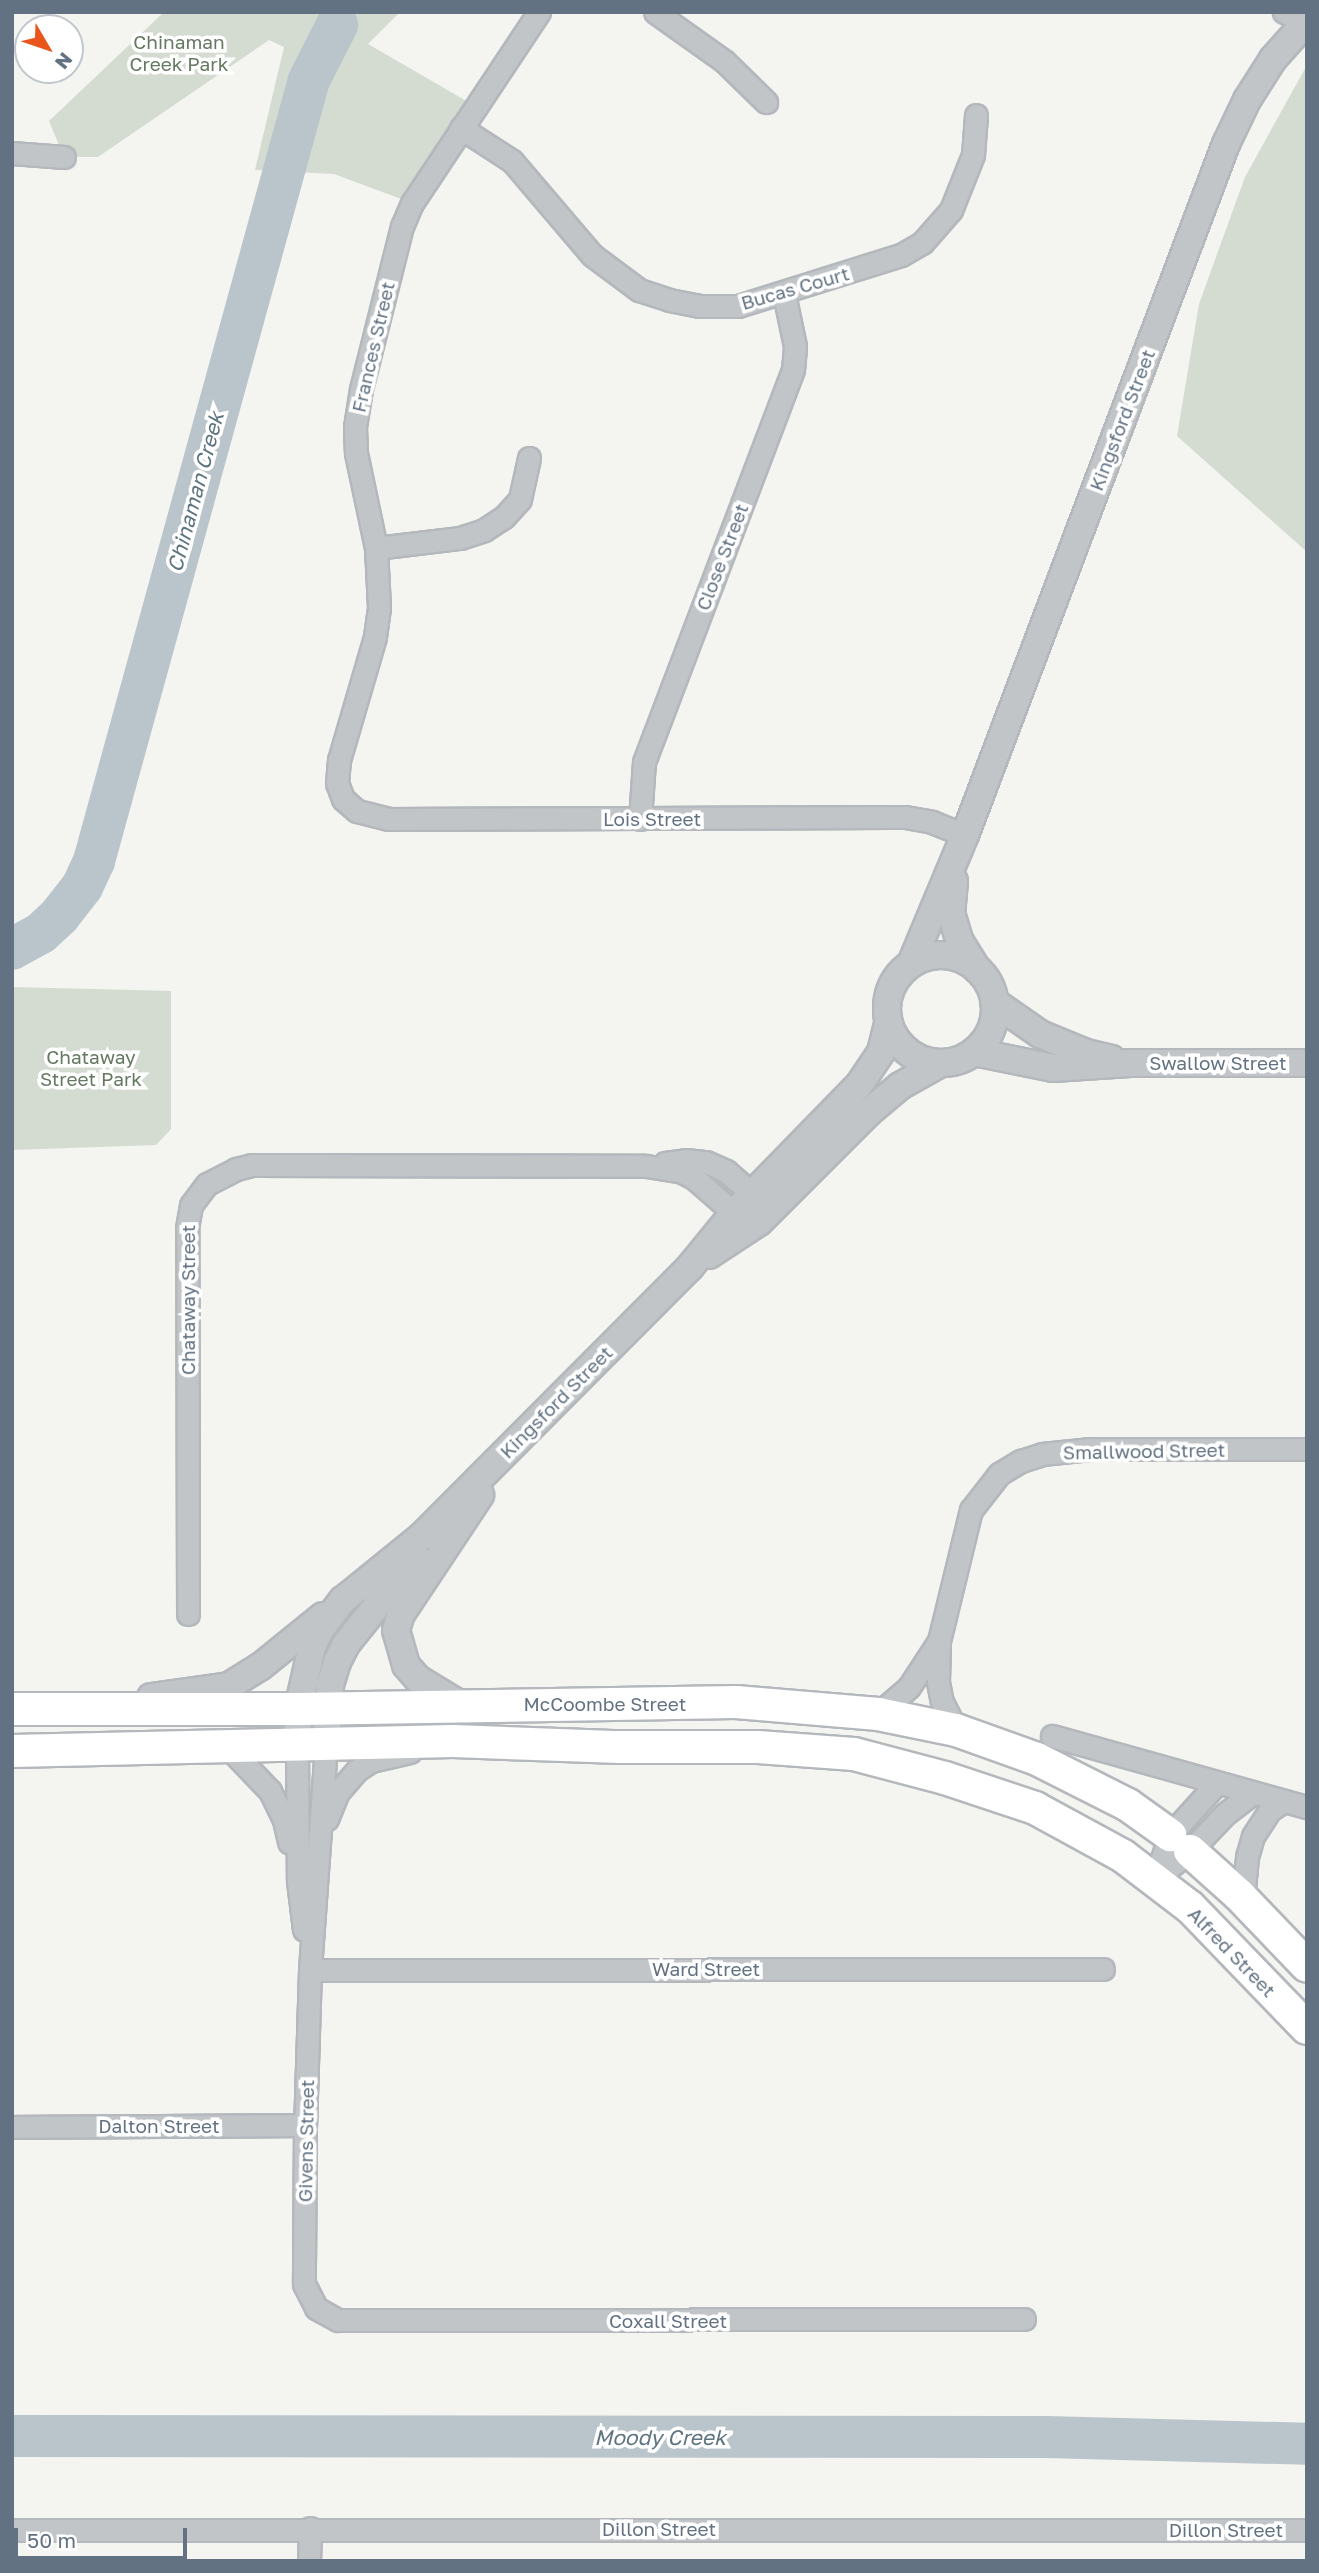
<!DOCTYPE html>
<html>
<head>
<meta charset="utf-8">
<style>
	body { margin:0 }
	#map { position:relative; width:1319px; height:2573px; overflow:hidden; background:#f4f4f0; font-family:"Golos Text",sans-serif }
	div>[style] { position:absolute }
	.green>* { inset:0; background:#d4dbd1 }
	.stream>* { height:7px; margin:-3.5px; padding:0 3.5px; transform-origin:3.5px; border-radius:3.5px; background:#bac5cb }
	.river>* { height:42px; margin:-21px; padding:0 21px; transform-origin:21px; border-radius:21px; background:#bac5cb }
	.roads { filter:drop-shadow(2px 0 #b4b8bc) drop-shadow(-2px 0 #b4b8bc) drop-shadow(0 2px #b4b8bc) drop-shadow(0 -2px #b4b8bc) }
	.minor>* { height:21px; margin:-10.5px; padding:0 10.5px; transform-origin:10.5px; border-radius:10.5px; background:#c1c5c8 }
	.tertiary>* { height:26px; margin:-13px; padding:0 13px; transform-origin:13px; border-radius:13px; background:#c1c5c8 }
	.tertiary>.ring { margin:-13px; padding:0; box-sizing:content-box; background:none; border:26px solid #c1c5c8; border-radius:50% }
	.primary>* { height:32px; margin:-16px; padding:0 16px; transform-origin:16px; border-radius:16px; background:#fff }
	span { translate:-50% -50%; white-space:nowrap; text-align:center; line-height:1.15; -webkit-text-stroke:7px #fff; paint-order:stroke }
	.park-label { font-size:19px; color:#657961 }
	.street-label { font-size:19px; color:#627282 }
	.water-label { font-size:21px; color:#5e7580; font-style:italic }
	.frame { position:absolute; inset:0; border:14px solid #627282; pointer-events:none }
	.north { position:absolute; left:14px; top:14px; width:70px; height:70px; box-sizing:border-box; background:#fff; border:2px solid #c0c7cd; border-radius:50%; rotate:129deg; font-size:19px; font-weight:700; line-height:28px; text-align:center; color:#627282 }
	.north::after { content:''; display:block; margin:auto; width:24px; height:32px; background:#e9551b; clip-path:polygon(50% 0,100% 100%,50% 72%,0 100%) }
	.scale { position:absolute; left:14px; top:2528px; width:173px; height:32px; box-sizing:border-box; border:4px solid #627282; border-top:0; padding-left:9px; font-size:21px; line-height:24px; white-space:nowrap; color:#627282; -webkit-text-stroke:5px #fff; paint-order:stroke }
</style>
</head>
<body>
<div id="map">
	<div class="green">
		<div style="clip-path:polygon(164px 12px,400px 12px,368px 44px,475px 106px,412px 203px,334px 174px,255px 170px,284px 47px,269px 40px,98px 157px,64px 157px,49px 121px)"></div>
		<div style="clip-path:polygon(1307px 65px,1307px 552px,1177px 436px,1199px 304px,1245px 177px)"></div>
		<div style="clip-path:polygon(12px 987px,171px 991px,171px 1129px,156px 1145px,12px 1150px)"></div>
	</div>
	<div class="stream">
		<div style="left:337px;top:25px;width:15px;rotate:-58deg"></div>
	</div>
	<div class="river">
		<div style="left:12px;top:949px;width:33px;rotate:-29deg"></div>
		<div style="left:41px;top:933px;width:26px;rotate:-43deg"></div>
		<div style="left:60px;top:915px;width:36px;rotate:-52deg"></div>
		<div style="left:82px;top:887px;width:29px;rotate:-65deg"></div>
		<div style="left:94px;top:861px;width:810px;rotate:-74.61deg"></div>
		<div style="left:309px;top:80px;width:62px;rotate:-63deg"></div>
		<div style="left:12px;top:2436px;width:1034px;rotate:0.06deg"></div>
		<div style="left:1046px;top:2437px;width:261px;rotate:1.5deg"></div>
	</div>
	<div class="roads">
		<div class="minor">
			<div style="left:539px;top:12px;width:229px;rotate:123.6deg"></div>
			<div style="left:412px;top:203px;width:25px;rotate:113deg"></div>
			<div style="left:402px;top:226px;width:168px;rotate:104.1deg"></div>
			<div style="left:361px;top:389px;width:38px;rotate:99deg"></div>
			<div style="left:355px;top:427px;width:26px;rotate:88deg"></div>
			<div style="left:356px;top:453px;width:97px;rotate:78.1deg"></div>
			<div style="left:376px;top:548px;width:60px;rotate:87.1deg"></div>
			<div style="left:379px;top:608px;width:29px;rotate:98deg"></div>
			<div style="left:375px;top:637px;width:128px;rotate:106.3deg"></div>
			<div style="left:339px;top:760px;width:23px;rotate:95deg"></div>
			<div style="left:337px;top:783px;width:17px;rotate:69deg"></div>
			<div style="left:343px;top:799px;width:18px;rotate:41deg"></div>
			<div style="left:357px;top:811px;width:32px;rotate:14deg"></div>
			<div style="left:388px;top:819px;width:517px;rotate:-0.22deg"></div>
			<div style="left:905px;top:817px;width:27px;rotate:10deg"></div>
			<div style="left:932px;top:822px;width:35px;rotate:22deg"></div>
			<div style="left:655px;top:12px;width:85px;rotate:35.4deg"></div>
			<div style="left:724px;top:61px;width:59px;rotate:44.3deg"></div>
			<div style="left:1284px;top:12px;width:24px;rotate:24deg"></div>
			<div style="left:461px;top:128px;width:61px;rotate:32.9deg"></div>
			<div style="left:512px;top:161px;width:123px;rotate:49.6deg"></div>
			<div style="left:592px;top:255px;width:59px;rotate:36.7deg"></div>
			<div style="left:639px;top:290px;width:32px;rotate:18deg"></div>
			<div style="left:669px;top:300px;width:32px;rotate:11deg"></div>
			<div style="left:700px;top:306px;width:38px"></div>
			<div style="left:738px;top:306px;width:171px;rotate:-17.4deg"></div>
			<div style="left:901px;top:255px;width:24px;rotate:-30deg"></div>
			<div style="left:922px;top:243px;width:44px;rotate:-48.7deg"></div>
			<div style="left:951px;top:210px;width:59px;rotate:-68.2deg"></div>
			<div style="left:973px;top:155px;width:40px;rotate:-85.7deg"></div>
			<div style="left:12px;top:153px;width:52px;rotate:4.4deg"></div>
			<div style="left:376px;top:548px;width:85px;rotate:-6.8deg"></div>
			<div style="left:460px;top:538px;width:25px;rotate:-18deg"></div>
			<div style="left:484px;top:530px;width:24px;rotate:-33deg"></div>
			<div style="left:504px;top:517px;width:24px;rotate:-48deg"></div>
			<div style="left:520px;top:499px;width:42px;rotate:-77.6deg"></div>
			<div style="left:640px;top:819px;width:57px;rotate:-86deg"></div>
			<div style="left:644px;top:762px;width:419px;rotate:-69.2deg"></div>
			<div style="left:793px;top:370px;width:24px;rotate:-85deg"></div>
			<div style="left:795px;top:346px;width:53px;rotate:-101.9deg"></div>
			<div style="left:665px;top:1163px;width:21px;rotate:-8deg"></div>
			<div style="left:686px;top:1160px;width:20px;rotate:6deg"></div>
			<div style="left:706px;top:1162px;width:22px;rotate:24deg"></div>
			<div style="left:726px;top:1171px;width:35px;rotate:41deg"></div>
			<div style="left:752px;top:1194px;width:16px;rotate:76deg"></div>
			<div style="left:188px;top:1614px;width:386px;rotate:-90.1deg"></div>
			<div style="left:187px;top:1228px;width:23px;rotate:-80deg"></div>
			<div style="left:191px;top:1205px;width:26px;rotate:-53deg"></div>
			<div style="left:207px;top:1184px;width:33px;rotate:-27deg"></div>
			<div style="left:236px;top:1169px;width:16px;rotate:-14deg"></div>
			<div style="left:252px;top:1165px;width:394px;rotate:0.1deg"></div>
			<div style="left:646px;top:1166px;width:36px;rotate:9deg"></div>
			<div style="left:682px;top:1172px;width:13px;rotate:27deg"></div>
			<div style="left:694px;top:1178px;width:53px;rotate:41.2deg"></div>
			<div style="left:734px;top:1213px;width:15px;rotate:20deg"></div>
			<div style="left:939px;top:1641px;width:135px;rotate:-76.3deg"></div>
			<div style="left:971px;top:1510px;width:46px;rotate:-52.1deg"></div>
			<div style="left:999px;top:1474px;width:26px;rotate:-31deg"></div>
			<div style="left:1021px;top:1461px;width:22px;rotate:-18deg"></div>
			<div style="left:1042px;top:1454px;width:49px;rotate:-5.8deg"></div>
			<div style="left:1091px;top:1449px;width:216px"></div>
			<div style="left:878px;top:1714px;width:41px;rotate:-41.1deg"></div>
			<div style="left:909px;top:1687px;width:55px;rotate:-56.9deg"></div>
			<div style="left:939px;top:1641px;width:41px;rotate:91.4deg"></div>
			<div style="left:938px;top:1682px;width:20px;rotate:79deg"></div>
			<div style="left:942px;top:1702px;width:31px;rotate:63deg"></div>
			<div style="left:1052px;top:1736px;width:265px;rotate:15.6deg"></div>
			<div style="left:226px;top:1745px;width:64px;rotate:46.3deg"></div>
			<div style="left:270px;top:1791px;width:32px;rotate:64deg"></div>
			<div style="left:284px;top:1820px;width:23px;rotate:77deg"></div>
			<div style="left:326px;top:1746px;width:225px;rotate:94.1deg"></div>
			<div style="left:310px;top:1970px;width:155px;rotate:91.8deg"></div>
			<div style="left:305px;top:2125px;width:159px;rotate:90.4deg"></div>
			<div style="left:304px;top:2284px;width:27px;rotate:63deg"></div>
			<div style="left:316px;top:2308px;width:25px;rotate:29deg"></div>
			<div style="left:338px;top:2320px;width:686px;rotate:-0.08deg"></div>
			<div style="left:297px;top:1747px;width:134px;rotate:89.6deg"></div>
			<div style="left:298px;top:1881px;width:49px;rotate:83deg"></div>
			<div style="left:327px;top:1819px;width:29px;rotate:-68deg"></div>
			<div style="left:338px;top:1792px;width:29px;rotate:-49deg"></div>
			<div style="left:357px;top:1770px;width:17px;rotate:-33deg"></div>
			<div style="left:371px;top:1761px;width:40px;rotate:-13deg"></div>
			<div style="left:1155px;top:1879px;width:45px;rotate:-38.7deg"></div>
			<div style="left:1190px;top:1851px;width:51px;rotate:-46.6deg"></div>
			<div style="left:1225px;top:1814px;width:35px;rotate:-37deg"></div>
			<div style="left:1155px;top:1879px;width:46px;rotate:-71.2deg"></div>
			<div style="left:1170px;top:1835px;width:70px;rotate:-47.9deg"></div>
			<div style="left:1243px;top:1900px;width:43px;rotate:-84.7deg"></div>
			<div style="left:1247px;top:1857px;width:22px;rotate:-74deg"></div>
			<div style="left:1253px;top:1836px;width:31px;rotate:-57deg"></div>
			<div style="left:1270px;top:1810px;width:17px;rotate:-33deg"></div>
			<div style="left:310px;top:1970px;width:793px;rotate:-0.07deg"></div>
			<div style="left:12px;top:2127px;width:293px;rotate:-0.4deg"></div>
			<div style="left:12px;top:2530px;width:1295px"></div>
			<div style="left:309px;top:2561px;width:33px;rotate:-88deg"></div>
		</div>
		<div class="tertiary">
			<div style="left:954px;top:881px;width:32px;rotate:95deg"></div>
			<div style="left:951px;top:913px;width:30px;rotate:73deg"></div>
			<div style="left:960px;top:942px;width:32px;rotate:58deg"></div>
			<div class="ring" style="left:887px;top:955px;width:82px;height:82px"></div>
			<div style="left:911px;top:964px;width:140px;rotate:-67.3deg"></div>
			<div style="left:965px;top:835px;width:739px;rotate:-69.31deg"></div>
			<div style="left:1226px;top:144px;width:49px;rotate:-64.5deg"></div>
			<div style="left:1247px;top:100px;width:49px;rotate:-57.6deg"></div>
			<div style="left:1273px;top:59px;width:51px;rotate:-48.2deg"></div>
			<div style="left:994px;top:1002px;width:56px;rotate:34.8deg"></div>
			<div style="left:1040px;top:1034px;width:50px;rotate:22.4deg"></div>
			<div style="left:1086px;top:1053px;width:26px;rotate:13deg"></div>
			<div style="left:974px;top:1052px;width:81px;rotate:11.4deg"></div>
			<div style="left:1053px;top:1068px;width:77px;rotate:-3.7deg"></div>
			<div style="left:1130px;top:1063px;width:177px"></div>
			<div style="left:709px;top:1255px;width:60px;rotate:-33.4deg"></div>
			<div style="left:759px;top:1222px;width:156px;rotate:-45deg"></div>
			<div style="left:869px;top:1112px;width:40px;rotate:-40deg"></div>
			<div style="left:900px;top:1086px;width:45px;rotate:-29.4deg"></div>
			<div style="left:151px;top:1697px;width:79px;rotate:-8deg"></div>
			<div style="left:229px;top:1686px;width:36px;rotate:-32deg"></div>
			<div style="left:260px;top:1667px;width:81px;rotate:-39deg"></div>
			<div style="left:461px;top:1705px;width:50px;rotate:-148.8deg"></div>
			<div style="left:418px;top:1679px;width:18px;rotate:-131deg"></div>
			<div style="left:406px;top:1665px;width:36px;rotate:-106deg"></div>
			<div style="left:396px;top:1630px;width:17px;rotate:-73deg"></div>
			<div style="left:401px;top:1614px;width:143px;rotate:-56.4deg"></div>
			<div style="left:326px;top:1746px;width:61px;rotate:-86.2deg"></div>
			<div style="left:330px;top:1685px;width:24px;rotate:-73deg"></div>
			<div style="left:337px;top:1662px;width:20px;rotate:-63deg"></div>
			<div style="left:346px;top:1644px;width:78px;rotate:-51.2deg"></div>
			<div style="left:395px;top:1583px;width:38px;rotate:-60deg"></div>
			<div style="left:297px;top:1747px;width:38px;rotate:-88deg"></div>
			<div style="left:298px;top:1709px;width:64px;rotate:-77.3deg"></div>
			<div style="left:312px;top:1647px;width:19px;rotate:-65deg"></div>
			<div style="left:320px;top:1630px;width:38px;rotate:-53deg"></div>
			<div style="left:343px;top:1600px;width:102px;rotate:-39deg"></div>
			<div style="left:422px;top:1536px;width:380px;rotate:-45.1deg"></div>
			<div style="left:690px;top:1267px;width:70px;rotate:-50.8deg"></div>
			<div style="left:734px;top:1213px;width:179px;rotate:-45.7deg"></div>
			<div style="left:859px;top:1085px;width:40px;rotate:-56deg"></div>
			<div style="left:881px;top:1052px;width:29px;rotate:-76deg"></div>
		</div>
		<div class="primary">
			<div style="left:12px;top:1709px;width:286px"></div>
			<div style="left:298px;top:1709px;width:438px;rotate:-0.9deg"></div>
			<div style="left:736px;top:1702px;width:143px;rotate:4.8deg"></div>
			<div style="left:878px;top:1714px;width:80px;rotate:11.6deg"></div>
			<div style="left:956px;top:1730px;width:86px;rotate:19.7deg"></div>
			<div style="left:1037px;top:1759px;width:102px;rotate:26.8deg"></div>
			<div style="left:1128px;top:1805px;width:52px;rotate:35.5deg"></div>
			<div style="left:12px;top:1751px;width:441px;rotate:-1.3deg"></div>
			<div style="left:453px;top:1741px;width:167px;rotate:2.1deg"></div>
			<div style="left:620px;top:1747px;width:138px"></div>
			<div style="left:758px;top:1747px;width:96px;rotate:4.2deg"></div>
			<div style="left:854px;top:1754px;width:94px;rotate:14.8deg"></div>
			<div style="left:945px;top:1778px;width:95px;rotate:18.4deg"></div>
			<div style="left:1035px;top:1808px;width:100px;rotate:28.6deg"></div>
			<div style="left:1123px;top:1856px;width:84px;rotate:37.3deg"></div>
			<div style="left:1190px;top:1907px;width:168px;rotate:46deg"></div>
			<div style="left:1190px;top:1851px;width:66px;rotate:41.9deg"></div>
			<div style="left:1239px;top:1895px;width:98px;rotate:46.2deg"></div>
		</div>
	</div>
	<div class="park-label">
		<span style="left:179px;top:53px">Chinaman<br>Creek Park</span>
		<span style="left:91px;top:1068px">Chataway<br>Street Park</span>
	</div>
	<div class="street-label">
		<span style="left:795px;top:288px;rotate:-16deg">Bucas Court</span>
		<span style="left:373px;top:347px;rotate:-77deg">Frances Street</span>
		<span style="left:1122px;top:420px;rotate:-69deg">Kingsford Street</span>
		<span style="left:722px;top:557px;rotate:-69deg">Close Street</span>
		<span style="left:652px;top:819px">Lois Street</span>
		<span style="left:1218px;top:1063px">Swallow Street</span>
		<span style="left:188px;top:1300px;rotate:-90deg">Chataway Street</span>
		<span style="left:556px;top:1402px;rotate:-45deg">Kingsford Street</span>
		<span style="left:1144px;top:1451px;rotate:-1deg">Smallwood Street</span>
		<span style="left:605px;top:1704px">McCoombe Street</span>
		<span style="left:1232px;top:1952px;rotate:46deg">Alfred Street</span>
		<span style="left:706px;top:1969px">Ward Street</span>
		<span style="left:159px;top:2126px">Dalton Street</span>
		<span style="left:306px;top:2141px;rotate:-89deg">Givens Street</span>
		<span style="left:668px;top:2321px">Coxall Street</span>
		<span style="left:659px;top:2529px">Dillon Street</span>
		<span style="left:1226px;top:2530px">Dillon Street</span>
	</div>
	<div class="water-label">
		<span style="left:195px;top:492px;rotate:-75deg">Chinaman Creek</span>
		<span style="left:660px;top:2437px">Moody Creek</span>
	</div>
	<div class="frame"></div>
	<div class="north">N</div>
	<div class="scale">50 m</div>
</div>
</body>
</html>
